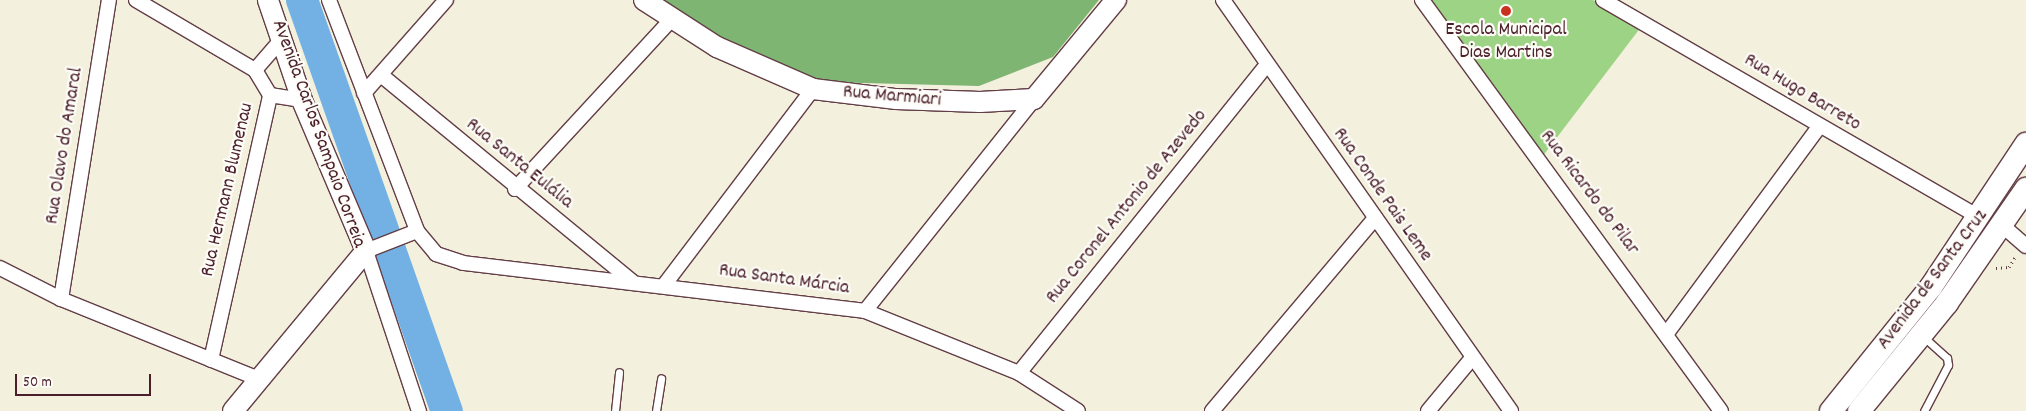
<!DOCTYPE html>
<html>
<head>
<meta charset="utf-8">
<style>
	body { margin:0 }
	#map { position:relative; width:2026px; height:411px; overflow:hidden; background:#f3f0dd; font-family:Dekko,sans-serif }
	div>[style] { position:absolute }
	.green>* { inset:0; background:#9dd384 }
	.forest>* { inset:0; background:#7eb572 }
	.river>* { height:32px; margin:-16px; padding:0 16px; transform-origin:16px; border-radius:16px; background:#73b1e5 }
	.path>* { height:3px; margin-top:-1.5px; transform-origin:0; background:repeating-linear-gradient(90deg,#633e46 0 1px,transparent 0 5px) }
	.roads { filter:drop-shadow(1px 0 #633e46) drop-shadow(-1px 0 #633e46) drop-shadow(0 1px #633e46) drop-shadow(0 -1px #633e46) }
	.lane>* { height:7px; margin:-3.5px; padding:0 3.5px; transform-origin:3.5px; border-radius:3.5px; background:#fff }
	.street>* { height:14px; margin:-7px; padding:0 7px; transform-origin:7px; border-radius:7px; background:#fff }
	.secondary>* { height:20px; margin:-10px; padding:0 10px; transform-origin:10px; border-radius:10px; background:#fff }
	.primary>* { height:22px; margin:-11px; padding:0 11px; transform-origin:11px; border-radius:11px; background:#fff }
	.dots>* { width:14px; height:14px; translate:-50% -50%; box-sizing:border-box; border:2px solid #fdfcf7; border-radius:50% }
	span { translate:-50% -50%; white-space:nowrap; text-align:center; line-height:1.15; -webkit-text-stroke:4.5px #fdfcf7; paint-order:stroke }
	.poi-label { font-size:20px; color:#4a1f2b }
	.street-label { font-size:20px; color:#4a1f2b }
	.scale { position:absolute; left:15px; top:374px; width:136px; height:22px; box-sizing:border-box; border:2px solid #4a1f2b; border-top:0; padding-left:6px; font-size:15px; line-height:18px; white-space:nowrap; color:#4a1f2b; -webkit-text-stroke:4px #fdfcf7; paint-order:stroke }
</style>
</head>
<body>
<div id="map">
	<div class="green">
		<div style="clip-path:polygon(1429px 0,1593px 0,1641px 27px,1542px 157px)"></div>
	</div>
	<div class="forest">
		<div style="clip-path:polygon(655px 0,1099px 0,1053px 57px,979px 86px,825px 82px,720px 42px)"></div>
	</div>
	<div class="river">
		<div style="left:302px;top:0;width:436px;rotate:70.6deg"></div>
	</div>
	<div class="path">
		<div style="left:1996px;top:268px;width:13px;rotate:-4deg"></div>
		<div style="left:2009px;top:267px;width:13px;rotate:-58deg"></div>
	</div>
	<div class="roads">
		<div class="lane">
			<div style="left:615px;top:411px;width:39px;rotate:-84deg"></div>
			<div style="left:656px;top:411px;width:33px;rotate:-81deg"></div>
			<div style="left:1924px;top:411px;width:52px;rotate:-62.4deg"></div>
			<div style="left:1948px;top:365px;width:7px;rotate:-98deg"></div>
			<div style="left:1947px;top:358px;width:31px;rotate:-138deg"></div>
		</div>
		<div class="street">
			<div style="left:136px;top:0;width:138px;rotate:30.5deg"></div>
			<div style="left:329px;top:0;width:247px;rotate:69.1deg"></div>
			<div style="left:417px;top:231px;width:30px;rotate:50deg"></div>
			<div style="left:436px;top:254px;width:28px;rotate:18deg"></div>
			<div style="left:463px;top:263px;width:405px;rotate:6.8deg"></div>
			<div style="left:865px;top:311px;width:166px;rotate:21.9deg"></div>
			<div style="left:1019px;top:373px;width:70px;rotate:32.8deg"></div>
			<div style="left:1223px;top:0;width:502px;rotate:54.98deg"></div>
			<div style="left:1422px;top:0;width:508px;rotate:53.96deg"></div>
			<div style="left:1603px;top:0;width:436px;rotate:30deg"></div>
			<div style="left:381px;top:75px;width:325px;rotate:39.4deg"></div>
			<div style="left:364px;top:93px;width:124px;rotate:-48.6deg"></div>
			<div style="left:270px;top:95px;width:32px;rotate:9deg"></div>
			<div style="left:515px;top:189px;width:231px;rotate:-47.3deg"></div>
			<div style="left:2004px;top:227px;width:29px;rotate:41deg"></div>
			<div style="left:417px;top:231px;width:55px;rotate:158.6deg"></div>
			<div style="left:366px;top:251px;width:169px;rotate:71.7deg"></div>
			<div style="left:0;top:268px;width:68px;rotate:26.9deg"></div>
			<div style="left:61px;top:299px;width:211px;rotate:22deg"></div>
			<div style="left:665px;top:284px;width:245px;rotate:-52.8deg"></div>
			<div style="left:61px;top:299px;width:303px;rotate:-80.9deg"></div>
			<div style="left:865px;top:311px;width:271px;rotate:-51.4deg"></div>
			<div style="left:1667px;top:333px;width:255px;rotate:-53.6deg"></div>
			<div style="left:211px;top:360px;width:271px;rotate:-77.4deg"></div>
			<div style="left:270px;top:95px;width:29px;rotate:-121deg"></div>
			<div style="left:255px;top:70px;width:40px;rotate:-49deg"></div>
			<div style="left:1019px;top:373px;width:394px;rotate:-51.2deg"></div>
			<div style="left:1212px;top:411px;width:253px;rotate:-49.8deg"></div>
			<div style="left:1428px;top:411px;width:69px;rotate:-50.3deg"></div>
		</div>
		<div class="secondary">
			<div style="left:644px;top:0;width:87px;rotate:32.8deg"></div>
			<div style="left:717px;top:47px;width:105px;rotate:23.6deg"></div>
			<div style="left:813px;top:89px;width:84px;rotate:6.9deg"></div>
			<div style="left:896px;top:99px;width:84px;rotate:2deg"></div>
			<div style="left:980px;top:102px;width:54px;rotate:-3.2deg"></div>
			<div style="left:1034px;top:99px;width:129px;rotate:-50.4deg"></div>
			<div style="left:233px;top:411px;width:208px;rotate:-50.3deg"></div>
			<div style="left:366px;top:251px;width:164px;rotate:-113deg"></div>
			<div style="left:302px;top:100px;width:106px;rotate:-108.8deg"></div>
		</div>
		<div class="primary">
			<div style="left:1831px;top:411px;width:159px;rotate:-51.1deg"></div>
			<div style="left:1931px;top:287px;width:172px;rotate:-56.4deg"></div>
			<div style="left:1859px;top:411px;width:139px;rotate:-50.8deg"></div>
			<div style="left:1947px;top:303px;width:139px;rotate:-55.3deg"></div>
		</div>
	</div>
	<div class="dots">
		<div style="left:1506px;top:11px;background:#c8321e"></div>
	</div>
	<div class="poi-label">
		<span style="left:1506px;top:42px">Escola Municipal<br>Dias Martins</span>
	</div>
	<div class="street-label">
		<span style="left:1802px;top:93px;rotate:31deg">Rua Hugo Barreto</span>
		<span style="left:892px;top:97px;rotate:5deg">Rua Marmiari</span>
		<span style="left:318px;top:134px;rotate:70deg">Avenida Carlos Sampaio Correia</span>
		<span style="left:65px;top:146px;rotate:-81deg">Rua Olavo do Amaral</span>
		<span style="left:519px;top:164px;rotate:39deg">Rua Santa Eulália</span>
		<span style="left:228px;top:190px;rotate:-77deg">Rua Hermann Blumenau</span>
		<span style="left:1589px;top:193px;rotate:53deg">Rua Ricardo do Pilar</span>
		<span style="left:1382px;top:195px;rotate:55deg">Rua Conde Pais Leme</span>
		<span style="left:1127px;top:207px;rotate:-51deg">Rua Coronel Antonio de Azevedo</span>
		<span style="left:784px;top:280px;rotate:8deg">Rua Santa Márcia</span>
		<span style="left:1933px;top:280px;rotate:-53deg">Avenida de Santa Cruz</span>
	</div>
	<div class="scale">50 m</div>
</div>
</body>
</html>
